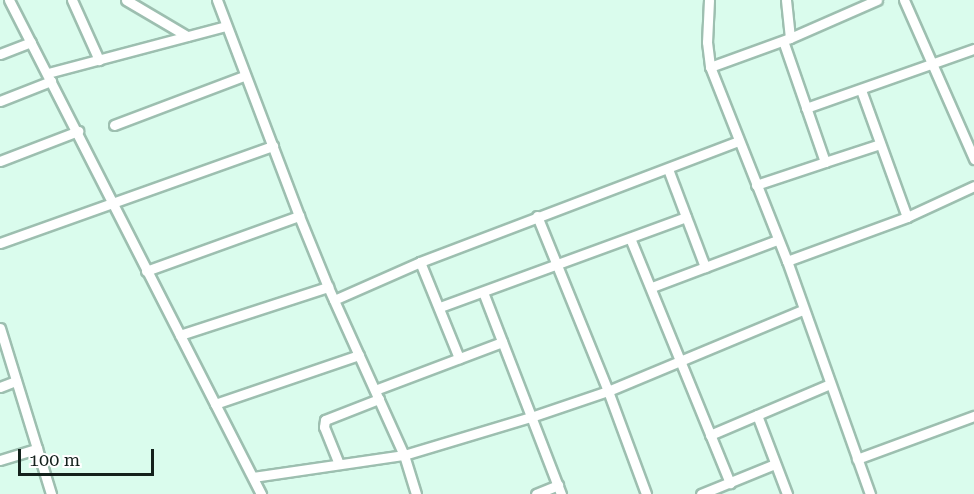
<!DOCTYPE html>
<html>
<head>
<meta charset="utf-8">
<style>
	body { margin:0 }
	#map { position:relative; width:974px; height:494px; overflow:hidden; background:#dafced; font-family:"Roboto Serif",serif }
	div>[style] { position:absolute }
	.roads { filter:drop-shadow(2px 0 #9dbfb0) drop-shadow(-2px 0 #9dbfb0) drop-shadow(0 2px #9dbfb0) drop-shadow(0 -2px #9dbfb0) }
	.street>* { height:9px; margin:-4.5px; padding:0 4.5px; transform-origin:4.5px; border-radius:4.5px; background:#fff }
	span { translate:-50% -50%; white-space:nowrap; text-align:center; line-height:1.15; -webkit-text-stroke:4.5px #fff; paint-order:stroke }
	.scale { position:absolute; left:18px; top:449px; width:136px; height:27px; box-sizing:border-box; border:3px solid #14211c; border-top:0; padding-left:8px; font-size:18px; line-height:21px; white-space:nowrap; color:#14211c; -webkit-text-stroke:4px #fff; paint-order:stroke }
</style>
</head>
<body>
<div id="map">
	<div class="roads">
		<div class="street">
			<div style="left:9px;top:0;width:555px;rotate:62.97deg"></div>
			<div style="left:72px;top:0;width:66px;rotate:65.8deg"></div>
			<div style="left:126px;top:0;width:71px;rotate:30.5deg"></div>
			<div style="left:217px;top:0;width:231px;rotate:69.2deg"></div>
			<div style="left:299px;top:216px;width:77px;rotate:67.8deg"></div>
			<div style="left:328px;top:287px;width:184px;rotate:65.7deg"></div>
			<div style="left:404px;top:455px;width:41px;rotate:72.9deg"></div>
			<div style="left:709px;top:0;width:42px;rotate:92.7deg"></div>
			<div style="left:707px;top:42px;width:25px;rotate:83deg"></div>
			<div style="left:786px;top:0;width:38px;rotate:84deg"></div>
			<div style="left:904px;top:0;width:174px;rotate:66.2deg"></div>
			<div style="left:0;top:54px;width:33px;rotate:-21deg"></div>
			<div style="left:48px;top:73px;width:184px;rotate:-14.8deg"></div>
			<div style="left:861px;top:90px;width:135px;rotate:70.1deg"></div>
			<div style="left:0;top:101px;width:55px;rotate:-21.4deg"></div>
			<div style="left:806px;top:108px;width:178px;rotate:-19.4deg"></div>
			<div style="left:114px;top:125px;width:139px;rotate:-20.7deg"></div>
			<div style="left:0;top:161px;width:84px;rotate:-21deg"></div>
			<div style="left:825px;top:162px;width:58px;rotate:-18.1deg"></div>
			<div style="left:668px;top:169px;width:105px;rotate:69.3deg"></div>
			<div style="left:756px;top:185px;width:73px;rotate:-18.4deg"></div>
			<div style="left:825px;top:162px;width:128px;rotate:-109.1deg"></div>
			<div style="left:537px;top:216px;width:189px;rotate:67.9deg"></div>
			<div style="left:608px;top:391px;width:110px;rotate:69.7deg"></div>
			<div style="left:630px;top:238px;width:265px;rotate:67.8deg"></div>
			<div style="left:0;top:243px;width:290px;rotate:-19.6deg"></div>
			<div style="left:787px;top:261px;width:128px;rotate:-20.1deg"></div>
			<div style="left:907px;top:217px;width:74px;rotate:-24.8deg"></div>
			<div style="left:420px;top:262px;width:104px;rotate:67.9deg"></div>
			<div style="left:146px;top:271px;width:163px;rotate:-19.8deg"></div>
			<div style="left:652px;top:287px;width:134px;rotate:-20.6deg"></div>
			<div style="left:483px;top:292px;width:217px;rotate:68.9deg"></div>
			<div style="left:334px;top:300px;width:94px;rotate:-23.8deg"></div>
			<div style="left:420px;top:262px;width:341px;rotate:-20.8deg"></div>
			<div style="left:440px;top:307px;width:262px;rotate:-20.1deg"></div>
			<div style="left:0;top:328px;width:174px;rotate:72.9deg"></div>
			<div style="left:180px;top:335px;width:156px;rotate:-18deg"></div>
			<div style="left:0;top:387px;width:17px;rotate:-21deg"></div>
			<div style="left:375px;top:390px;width:136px;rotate:-20.7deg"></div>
			<div style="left:215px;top:404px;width:152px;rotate:-18.8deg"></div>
			<div style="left:757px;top:415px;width:85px;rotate:69.2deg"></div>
			<div style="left:710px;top:435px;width:130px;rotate:-23deg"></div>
			<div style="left:857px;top:459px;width:125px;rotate:-20.2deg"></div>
			<div style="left:0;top:460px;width:39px;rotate:-17deg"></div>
			<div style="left:339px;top:464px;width:40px;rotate:-112deg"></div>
			<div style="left:324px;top:427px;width:7px;rotate:-82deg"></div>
			<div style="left:325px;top:420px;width:58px;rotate:-21.3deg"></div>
			<div style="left:253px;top:477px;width:153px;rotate:-8.3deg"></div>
			<div style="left:404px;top:455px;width:133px;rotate:-16.7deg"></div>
			<div style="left:531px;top:417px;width:81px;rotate:-18.7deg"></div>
			<div style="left:608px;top:391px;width:211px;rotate:-22.6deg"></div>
			<div style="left:536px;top:494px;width:24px;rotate:-22deg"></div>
			<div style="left:701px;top:494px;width:80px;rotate:-22.1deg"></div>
			<div style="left:870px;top:494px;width:247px;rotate:-109.6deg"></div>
			<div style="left:787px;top:261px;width:209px;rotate:-111.6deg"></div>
			<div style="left:710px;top:67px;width:85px;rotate:-19.9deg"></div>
			<div style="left:790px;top:38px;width:95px;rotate:-23.6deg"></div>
		</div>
	</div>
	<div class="scale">100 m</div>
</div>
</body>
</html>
